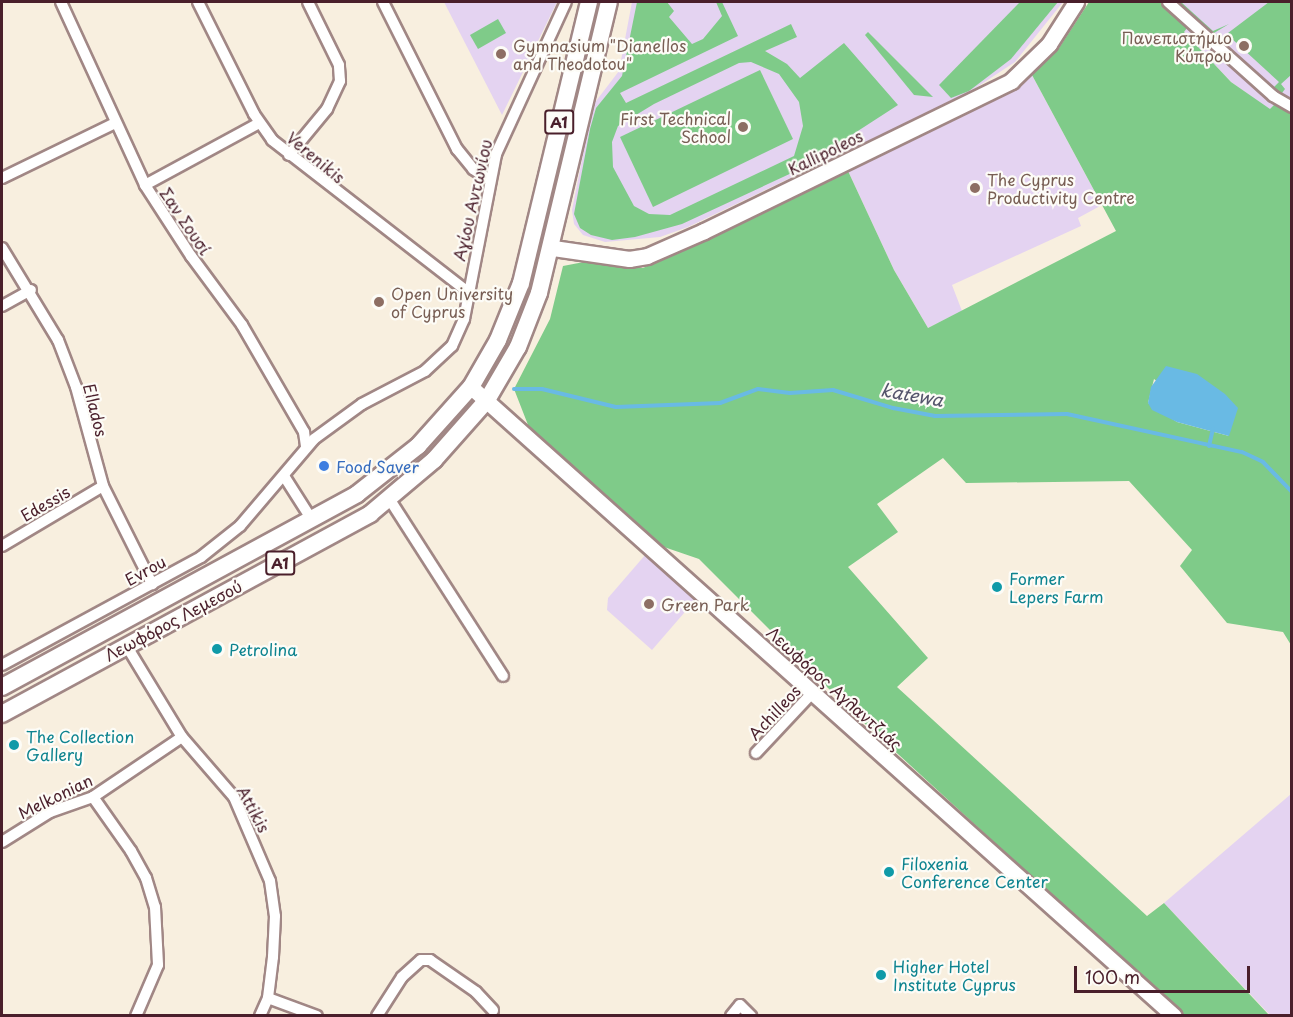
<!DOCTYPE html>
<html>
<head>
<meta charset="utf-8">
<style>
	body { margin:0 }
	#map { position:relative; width:1293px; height:1017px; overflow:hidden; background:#f8efdf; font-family:"Playpen Sans",sans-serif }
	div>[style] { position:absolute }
	.built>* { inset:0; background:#e4d3f1 }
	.green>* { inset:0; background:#7fcb89 }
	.water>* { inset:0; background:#69bae4 }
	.stream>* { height:4px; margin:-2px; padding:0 2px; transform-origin:2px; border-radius:2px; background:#69bae4 }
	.roads { filter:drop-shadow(2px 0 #a18785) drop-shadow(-2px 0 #a18785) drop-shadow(0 2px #a18785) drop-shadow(0 -2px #a18785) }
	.minor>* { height:10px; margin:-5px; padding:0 5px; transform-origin:5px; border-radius:5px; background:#fff }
	.secondary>* { height:15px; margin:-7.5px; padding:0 7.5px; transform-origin:7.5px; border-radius:7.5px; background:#fff }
	.primary>* { height:16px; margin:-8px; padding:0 8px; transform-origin:8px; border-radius:8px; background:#fff }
	.dots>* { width:16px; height:16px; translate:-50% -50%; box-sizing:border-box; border:3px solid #fdfcf7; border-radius:50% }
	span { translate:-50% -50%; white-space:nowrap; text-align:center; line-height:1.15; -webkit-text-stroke:4.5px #fdfcf7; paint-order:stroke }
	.shield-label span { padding:2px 4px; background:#fdfcf7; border:2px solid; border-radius:4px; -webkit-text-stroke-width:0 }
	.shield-label { font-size:15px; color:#4a1f2b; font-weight:700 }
	.education-label { font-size:16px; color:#785e54 }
	.right { translate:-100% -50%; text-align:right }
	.left { translate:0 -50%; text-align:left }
	.street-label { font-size:16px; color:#4a1f2b }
	.shop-label { font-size:16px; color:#366cbe }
	.culture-label { font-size:16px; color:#0d838f }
	.water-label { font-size:18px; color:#55556c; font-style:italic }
	.frame { position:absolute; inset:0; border:3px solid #4a1f2b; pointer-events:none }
	.scale { position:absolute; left:1074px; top:966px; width:176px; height:27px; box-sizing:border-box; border:3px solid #4a1f2b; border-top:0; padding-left:8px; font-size:18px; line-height:21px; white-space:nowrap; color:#4a1f2b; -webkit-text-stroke:4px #fdfcf7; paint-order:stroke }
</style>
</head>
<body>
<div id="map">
	<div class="built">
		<div style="clip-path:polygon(444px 2px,557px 2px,502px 115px)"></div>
		<div style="clip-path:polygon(632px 2px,1063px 2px,1015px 62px,968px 93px,688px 227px,660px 237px,605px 242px,583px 235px,574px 224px,572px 210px,593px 105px,619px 71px)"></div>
		<div style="clip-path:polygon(1166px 2px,1291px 2px,1291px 111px,1270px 110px,1231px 82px,1184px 32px)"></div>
		<div style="clip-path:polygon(1032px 75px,1102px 205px,1078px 218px,1081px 226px,952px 285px,962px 311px,928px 328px,894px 270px,848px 171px,982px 106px)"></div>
		<div style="clip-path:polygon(646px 554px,697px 598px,652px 650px,607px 610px,608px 598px)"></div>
		<div style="clip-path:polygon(1291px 794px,1291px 1015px,1270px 1015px,1164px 903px)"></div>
	</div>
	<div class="green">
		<div style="clip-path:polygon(evenodd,637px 2px,667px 2px,674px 11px,669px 17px,692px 44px,703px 39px,722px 16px,716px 2px,722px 2px,738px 36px,620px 93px,626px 103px,791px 24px,797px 37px,765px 51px,787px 64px,800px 78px,844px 43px,898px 105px,796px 171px,682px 224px,635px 237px,612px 240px,591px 235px,580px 228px,574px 214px,590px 129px,596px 108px,622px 76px,637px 2px,751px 62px,779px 74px,799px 102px,803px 126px,794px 156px,670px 215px,649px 214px,634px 206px,613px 167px,612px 142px,618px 126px,654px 104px,739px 63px,751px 62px)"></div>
		<div style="clip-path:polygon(1020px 2px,1058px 2px,1011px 59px,969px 91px,951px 98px,939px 85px)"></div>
		<div style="clip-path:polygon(evenodd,1089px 2px,1166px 2px,1190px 24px,1184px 32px,1231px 82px,1270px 109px,1278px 101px,1291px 111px,1291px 645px,1283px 632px,1227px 623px,1180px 566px,1192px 550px,1129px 481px,966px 483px,943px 458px,877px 504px,898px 532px,848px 567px,928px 658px,897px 687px,1147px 916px,1164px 903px,1269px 1015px,1183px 1015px,851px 711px,699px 559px,664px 547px,546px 447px,537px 448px,514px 389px,550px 319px,563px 266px,589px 261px,623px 268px,643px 268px,848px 171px,894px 270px,928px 328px,1116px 231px,1032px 75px,1059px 48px,1089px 2px,1154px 379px,1229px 436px,1177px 422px,1148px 403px,1154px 379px)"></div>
		<div style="clip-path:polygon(1175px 2px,1181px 2px,1213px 31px,1229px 24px,1214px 33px)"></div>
		<div style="clip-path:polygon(1269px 2px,1291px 2px,1291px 75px,1281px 84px,1285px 89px,1282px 93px,1272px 89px,1279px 82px,1231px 38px,1225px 45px,1223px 41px,1228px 33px)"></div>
		<div style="clip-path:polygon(498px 19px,506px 33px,478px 49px,470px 35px)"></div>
		<div style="clip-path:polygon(868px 32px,933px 97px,914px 95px,865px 35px)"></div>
		<div style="clip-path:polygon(760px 70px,793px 139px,653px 207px,620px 137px)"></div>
	</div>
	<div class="water">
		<div style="clip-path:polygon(1166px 366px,1197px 374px,1225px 394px,1238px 408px,1229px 436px,1177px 422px,1152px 410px,1148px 403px,1151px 387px)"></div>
	</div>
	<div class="stream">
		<div style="left:514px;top:389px;width:28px"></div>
		<div style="left:542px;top:389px;width:76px;rotate:13.7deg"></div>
		<div style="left:616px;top:407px;width:104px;rotate:-2.2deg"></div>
		<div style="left:720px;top:403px;width:40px;rotate:-20.2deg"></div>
		<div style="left:758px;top:389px;width:32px;rotate:7deg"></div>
		<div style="left:790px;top:393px;width:43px;rotate:-4deg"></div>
		<div style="left:833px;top:390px;width:63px;rotate:16.7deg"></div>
		<div style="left:893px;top:408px;width:43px;rotate:10.8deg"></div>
		<div style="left:935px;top:416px;width:132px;rotate:-0.9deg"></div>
		<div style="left:1067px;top:414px;width:179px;rotate:12.3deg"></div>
		<div style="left:1242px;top:452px;width:23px;rotate:25deg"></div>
		<div style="left:1263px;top:462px;width:42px;rotate:46deg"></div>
		<div style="left:1209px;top:446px;width:18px;rotate:-77deg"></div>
	</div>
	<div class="roads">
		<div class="minor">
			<div style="left:61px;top:2px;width:201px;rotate:65.3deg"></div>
			<div style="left:145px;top:185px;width:85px;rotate:57.1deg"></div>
			<div style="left:191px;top:256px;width:86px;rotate:53.5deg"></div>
			<div style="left:242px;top:325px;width:124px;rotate:59.9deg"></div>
			<div style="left:304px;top:432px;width:14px;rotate:82deg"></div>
			<div style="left:198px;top:2px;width:125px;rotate:63.4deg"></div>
			<div style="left:254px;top:114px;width:32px;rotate:55deg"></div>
			<div style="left:272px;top:140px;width:247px;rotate:37.8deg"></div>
			<div style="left:383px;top:2px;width:165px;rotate:63.3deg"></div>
			<div style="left:457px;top:149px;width:26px;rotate:51deg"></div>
			<div style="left:473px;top:169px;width:20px;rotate:33deg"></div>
			<div style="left:1168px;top:2px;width:141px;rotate:41.8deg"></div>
			<div style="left:1273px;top:96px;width:22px;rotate:30deg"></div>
			<div style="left:289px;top:155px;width:60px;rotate:-50.4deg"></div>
			<div style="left:327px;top:109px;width:31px;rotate:-65deg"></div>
			<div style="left:340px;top:81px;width:16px;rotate:-94deg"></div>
			<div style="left:339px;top:65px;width:70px;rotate:-116.2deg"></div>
			<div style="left:2px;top:178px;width:123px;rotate:-25.9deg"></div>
			<div style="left:145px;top:185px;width:130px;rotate:-28.5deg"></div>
			<div style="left:2px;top:248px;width:108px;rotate:58.7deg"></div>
			<div style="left:58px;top:340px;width:50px;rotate:69deg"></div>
			<div style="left:76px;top:387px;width:103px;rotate:74.7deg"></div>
			<div style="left:103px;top:486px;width:110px;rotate:63.4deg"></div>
			<div style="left:2px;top:306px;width:33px;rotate:-29deg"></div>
			<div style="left:284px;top:476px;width:52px;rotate:57.5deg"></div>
			<div style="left:390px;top:500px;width:209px;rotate:57.3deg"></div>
			<div style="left:2px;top:546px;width:117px;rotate:-30.7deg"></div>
			<div style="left:126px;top:645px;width:108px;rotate:58.7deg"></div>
			<div style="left:182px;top:737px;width:79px;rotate:49.1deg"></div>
			<div style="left:234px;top:797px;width:91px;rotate:66.8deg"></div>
			<div style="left:270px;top:881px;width:35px;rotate:82deg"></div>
			<div style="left:275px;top:916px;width:41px;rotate:92.8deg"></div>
			<div style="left:273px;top:957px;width:41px;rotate:97deg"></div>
			<div style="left:268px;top:998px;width:20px;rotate:114deg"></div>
			<div style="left:2px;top:665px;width:226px;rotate:-28.5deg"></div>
			<div style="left:201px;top:557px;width:50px;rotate:-38.5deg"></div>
			<div style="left:240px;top:526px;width:114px;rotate:-49.6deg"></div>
			<div style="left:314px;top:439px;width:59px;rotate:-36.1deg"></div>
			<div style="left:362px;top:404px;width:71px;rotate:-27.6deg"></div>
			<div style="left:425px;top:371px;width:37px;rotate:-43deg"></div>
			<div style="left:452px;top:346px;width:30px;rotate:-66deg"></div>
			<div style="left:464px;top:319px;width:168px;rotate:-79deg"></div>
			<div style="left:496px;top:154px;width:167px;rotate:-65.3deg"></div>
			<div style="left:756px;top:753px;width:83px;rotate:-46.9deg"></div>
			<div style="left:93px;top:797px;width:66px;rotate:54.9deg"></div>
			<div style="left:131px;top:851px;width:31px;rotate:61deg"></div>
			<div style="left:146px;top:878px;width:30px;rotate:73deg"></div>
			<div style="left:155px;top:907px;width:58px;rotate:87deg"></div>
			<div style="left:158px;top:965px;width:56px;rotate:113.3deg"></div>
			<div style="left:2px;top:842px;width:57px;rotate:-32deg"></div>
			<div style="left:50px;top:812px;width:46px;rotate:-19.2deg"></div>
			<div style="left:93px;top:797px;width:107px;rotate:-34deg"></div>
			<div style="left:268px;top:998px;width:52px;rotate:20.2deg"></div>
			<div style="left:377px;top:1016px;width:46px;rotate:-57.3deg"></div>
			<div style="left:402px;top:977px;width:25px;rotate:-42deg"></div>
			<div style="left:421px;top:960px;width:9px"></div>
			<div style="left:430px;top:960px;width:56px;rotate:34.8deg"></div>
			<div style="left:476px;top:992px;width:25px;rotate:47deg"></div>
			<div style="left:731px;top:1016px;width:14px;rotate:-51deg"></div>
			<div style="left:740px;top:1005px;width:16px;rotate:45deg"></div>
		</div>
		<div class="secondary">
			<div style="left:553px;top:248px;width:77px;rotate:8.2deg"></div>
			<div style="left:629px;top:259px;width:18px;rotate:-9deg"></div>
			<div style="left:647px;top:256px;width:62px;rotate:-23.7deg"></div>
			<div style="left:704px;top:231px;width:342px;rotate:-26deg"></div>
			<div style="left:1011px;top:81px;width:53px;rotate:-44.2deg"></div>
			<div style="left:1049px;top:44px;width:50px;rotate:-57.3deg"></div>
			<div style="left:471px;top:387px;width:943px;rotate:41.82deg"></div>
		</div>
		<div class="primary">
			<div style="left:2px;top:687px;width:404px;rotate:-28.5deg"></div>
			<div style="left:357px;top:494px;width:78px;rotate:-38.2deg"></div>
			<div style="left:418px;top:446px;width:79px;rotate:-48.1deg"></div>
			<div style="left:471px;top:387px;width:54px;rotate:-60.1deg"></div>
			<div style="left:498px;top:340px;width:61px;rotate:-68deg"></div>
			<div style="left:521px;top:283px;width:289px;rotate:-76.4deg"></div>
			<div style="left:2px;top:714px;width:419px;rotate:-28.5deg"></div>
			<div style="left:370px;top:514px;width:84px;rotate:-40.2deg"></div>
			<div style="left:434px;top:460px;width:80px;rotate:-48.5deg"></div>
			<div style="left:487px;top:400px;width:61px;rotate:-59.7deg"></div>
			<div style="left:518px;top:347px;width:58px;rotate:-68.7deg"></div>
			<div style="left:539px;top:293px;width:299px;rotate:-76.5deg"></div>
		</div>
	</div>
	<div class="dots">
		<div style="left:1244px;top:46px;background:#8d6e63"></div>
		<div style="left:501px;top:54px;background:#8d6e63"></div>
		<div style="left:743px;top:127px;background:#8d6e63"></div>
		<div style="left:975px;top:188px;background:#8d6e63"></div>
		<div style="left:379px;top:302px;background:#8d6e63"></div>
		<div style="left:324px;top:466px;background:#3f7fe0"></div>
		<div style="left:997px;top:587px;background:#0f9aa8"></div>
		<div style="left:649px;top:604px;background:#8d6e63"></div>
		<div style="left:217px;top:649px;background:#0f9aa8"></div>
		<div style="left:14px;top:745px;background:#0f9aa8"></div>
		<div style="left:889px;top:872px;background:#0f9aa8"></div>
		<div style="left:881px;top:975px;background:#0f9aa8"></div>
	</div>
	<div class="shield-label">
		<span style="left:559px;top:122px">A1</span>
		<span style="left:280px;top:563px">A1</span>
	</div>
	<div class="education-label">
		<span class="right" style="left:1232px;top:46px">Πανεπιστήμιο<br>Κύπρου</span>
		<span class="left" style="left:513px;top:54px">Gymnasium "Dianellos<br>and Theodotou"</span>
		<span class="right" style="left:731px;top:127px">First Technical<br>School</span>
		<span class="left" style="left:987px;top:188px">The Cyprus<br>Productivity Centre</span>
		<span class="left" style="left:391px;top:302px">Open University<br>of Cyprus</span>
		<span class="left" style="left:661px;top:604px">Green Park</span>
	</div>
	<div class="street-label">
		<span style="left:825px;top:152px;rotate:-26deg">Kallipoleos</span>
		<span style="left:316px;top:157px;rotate:40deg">Verenikis</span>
		<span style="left:472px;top:200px;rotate:-77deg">Αγίου Αντωνίου</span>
		<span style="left:186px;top:221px;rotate:56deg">Σαν Σουσί</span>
		<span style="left:96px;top:410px;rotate:76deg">Ellados</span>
		<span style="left:45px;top:503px;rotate:-30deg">Edessis</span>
		<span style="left:145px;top:570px;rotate:-29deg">Evrou</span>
		<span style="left:173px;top:620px;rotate:-28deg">Λεωφόρος Λεμεσού</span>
		<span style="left:835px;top:688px;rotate:42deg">Λεωφόρος Αγλαντζιάς</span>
		<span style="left:774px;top:712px;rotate:-47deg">Achilleos</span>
		<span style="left:55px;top:796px;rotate:-26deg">Melkonian</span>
		<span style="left:254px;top:809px;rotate:62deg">Attikis</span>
	</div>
	<div class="shop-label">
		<span class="left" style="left:336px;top:466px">Food Saver</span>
	</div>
	<div class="culture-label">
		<span class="left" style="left:1009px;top:587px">Former<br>Lepers Farm</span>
		<span class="left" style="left:229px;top:649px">Petrolina</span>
		<span class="left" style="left:26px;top:745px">The Collection<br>Gallery</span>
		<span class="left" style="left:901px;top:872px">Filoxenia<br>Conference Center</span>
		<span class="left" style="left:893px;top:975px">Higher Hotel<br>Institute Cyprus</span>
	</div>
	<div class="water-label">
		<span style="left:912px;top:395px;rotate:10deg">katewa</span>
	</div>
	<div class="frame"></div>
	<div class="scale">100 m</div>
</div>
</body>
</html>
